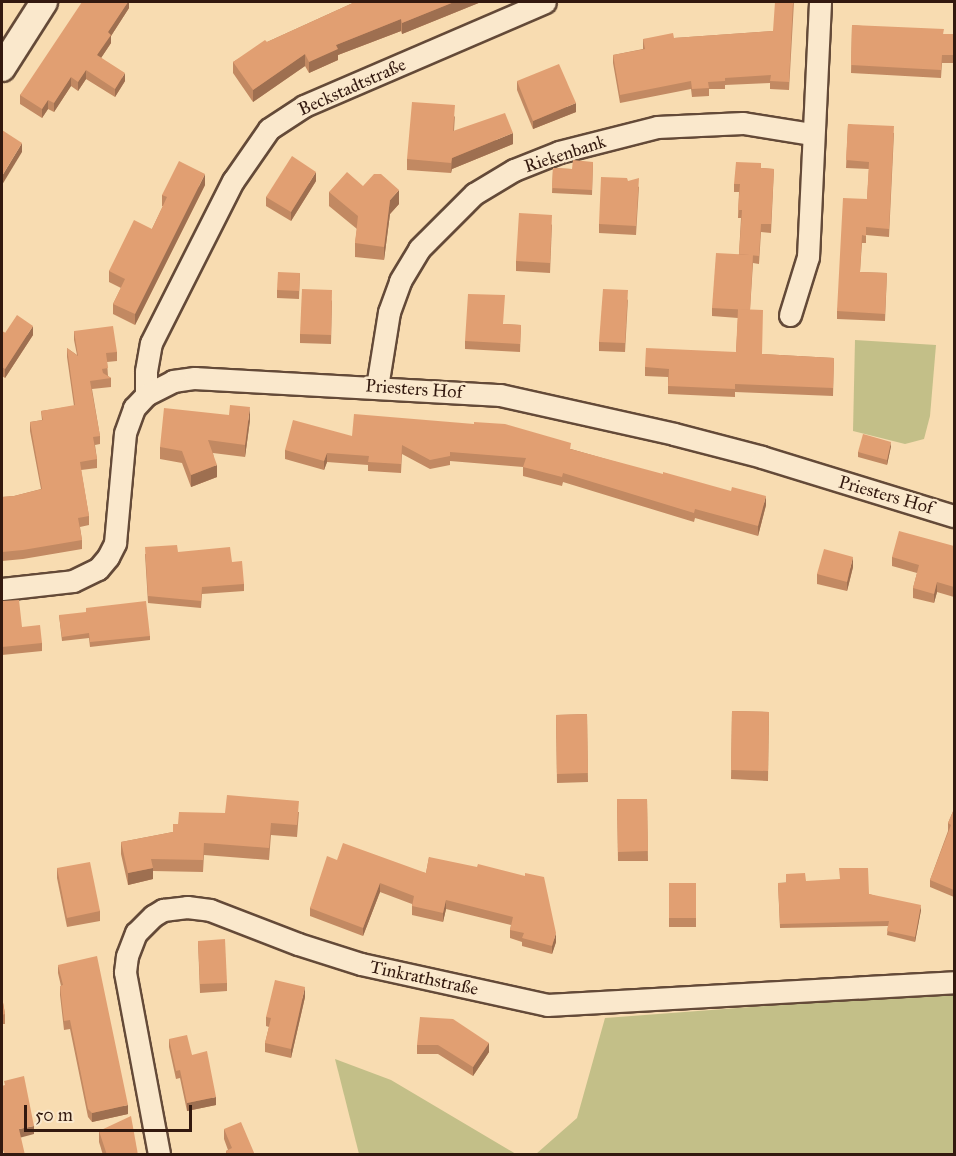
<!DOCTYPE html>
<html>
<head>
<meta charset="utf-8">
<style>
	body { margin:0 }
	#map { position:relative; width:956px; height:1156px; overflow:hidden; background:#f8dcb1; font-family:"IM FELL Great Primer",serif }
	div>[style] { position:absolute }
	.green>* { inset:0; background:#c3bf88 }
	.roads { filter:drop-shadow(2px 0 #644a38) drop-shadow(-2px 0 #644a38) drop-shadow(0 2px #644a38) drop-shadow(0 -2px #644a38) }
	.minor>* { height:21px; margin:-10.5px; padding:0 10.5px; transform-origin:10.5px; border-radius:10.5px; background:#fae8cc }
	.tertiary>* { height:26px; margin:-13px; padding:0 13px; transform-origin:13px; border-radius:13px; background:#fae8cc }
	.wall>* { inset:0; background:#c28962 }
	.shaded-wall>* { inset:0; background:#9e6f50 }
	.building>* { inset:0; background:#e19f72 }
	span { translate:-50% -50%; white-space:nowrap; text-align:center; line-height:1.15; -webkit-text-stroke:5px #fae8cc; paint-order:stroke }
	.street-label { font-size:18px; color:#33190f }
	.frame { position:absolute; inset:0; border:3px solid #33190f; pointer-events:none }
	.scale { position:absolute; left:24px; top:1105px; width:168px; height:27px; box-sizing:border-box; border:3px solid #33190f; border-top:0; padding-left:8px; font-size:18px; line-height:21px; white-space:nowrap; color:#33190f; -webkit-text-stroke:4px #fae8cc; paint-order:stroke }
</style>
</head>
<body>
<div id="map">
	<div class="green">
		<div style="clip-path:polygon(855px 340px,936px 345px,930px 416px,924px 439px,905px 444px,853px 431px)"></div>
		<div style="clip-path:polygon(939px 993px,954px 995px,954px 1154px,536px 1154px,577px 1118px,605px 1018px)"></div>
		<div style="clip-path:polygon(335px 1059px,391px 1080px,516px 1154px,359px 1154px)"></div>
	</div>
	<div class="roads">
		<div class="minor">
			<div style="left:790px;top:315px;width:61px;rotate:-72.8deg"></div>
			<div style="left:808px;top:257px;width:255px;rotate:-87.3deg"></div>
			<div style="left:377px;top:387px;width:76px;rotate:-80.9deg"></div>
			<div style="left:389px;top:312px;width:33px;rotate:-70deg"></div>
			<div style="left:400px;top:281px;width:37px;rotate:-59deg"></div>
			<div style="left:419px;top:249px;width:78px;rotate:-45deg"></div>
			<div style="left:474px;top:194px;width:47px;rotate:-31deg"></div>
			<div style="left:514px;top:170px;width:48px;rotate:-21.8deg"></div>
			<div style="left:559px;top:152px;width:101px;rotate:-14.3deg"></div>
			<div style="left:657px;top:127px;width:86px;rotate:-2.7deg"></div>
			<div style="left:743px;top:123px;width:70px;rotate:9.1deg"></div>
			<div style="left:146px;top:395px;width:24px;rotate:-90deg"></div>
			<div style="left:146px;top:371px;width:28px;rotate:-80deg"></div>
			<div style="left:151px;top:343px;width:182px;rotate:-63.2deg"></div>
			<div style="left:233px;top:181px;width:63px;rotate:-55.3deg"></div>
			<div style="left:269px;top:129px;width:42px;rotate:-33.3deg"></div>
			<div style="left:304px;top:106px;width:262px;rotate:-23.3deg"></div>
			<div style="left:2px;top:589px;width:71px;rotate:-6.4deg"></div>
			<div style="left:73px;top:581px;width:28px;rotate:-26deg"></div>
			<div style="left:98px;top:569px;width:16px;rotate:-50deg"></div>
			<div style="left:108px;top:557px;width:16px;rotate:-63deg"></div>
			<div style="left:115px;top:543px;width:110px;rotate:-84.8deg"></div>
			<div style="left:125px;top:433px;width:27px;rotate:-70deg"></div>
			<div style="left:134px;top:408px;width:18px;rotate:-47deg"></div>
			<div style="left:146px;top:395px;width:30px;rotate:-27deg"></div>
			<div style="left:173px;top:381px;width:22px;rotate:-8deg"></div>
			<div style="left:195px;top:378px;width:305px;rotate:3.2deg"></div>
			<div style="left:500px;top:395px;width:178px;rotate:12.6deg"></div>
			<div style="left:674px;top:434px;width:91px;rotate:14.6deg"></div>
			<div style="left:762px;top:457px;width:201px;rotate:17.1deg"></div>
			<div style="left:159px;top:1154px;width:185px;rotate:-100.6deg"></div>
			<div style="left:125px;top:972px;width:16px;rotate:-83deg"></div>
			<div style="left:127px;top:956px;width:25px;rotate:-69deg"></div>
			<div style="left:136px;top:933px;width:24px;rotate:-45deg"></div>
			<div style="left:153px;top:916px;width:12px;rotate:-31deg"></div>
			<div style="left:163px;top:910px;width:24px;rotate:-7deg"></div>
			<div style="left:187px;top:907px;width:23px;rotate:7deg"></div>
			<div style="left:210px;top:910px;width:94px;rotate:21.1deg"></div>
			<div style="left:298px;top:944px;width:66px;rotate:17.6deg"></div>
			<div style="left:361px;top:964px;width:190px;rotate:12.4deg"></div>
			<div style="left:547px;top:1005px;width:408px;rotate:-3.2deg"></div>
		</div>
		<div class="tertiary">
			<div style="left:2px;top:68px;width:78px;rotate:-57.5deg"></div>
		</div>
	</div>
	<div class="wall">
		<div style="clip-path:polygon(129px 2px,129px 8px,111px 36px,111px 43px,101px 58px,125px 81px,115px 97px,86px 79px,78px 91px,71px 86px,54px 112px,48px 109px,42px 118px,20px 104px,20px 95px)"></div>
		<div style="clip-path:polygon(355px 2px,481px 2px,402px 34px,401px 31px,338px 55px,338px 60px,309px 73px,305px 66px,253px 102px,233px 73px,233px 62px,267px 42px)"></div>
		<div style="clip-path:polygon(794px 2px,789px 90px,770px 89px,770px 83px,725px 85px,725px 89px,709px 89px,709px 96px,692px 97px,691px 89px,620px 103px,613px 63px,613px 55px,643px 49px,643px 39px,674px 38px,773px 31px)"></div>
		<div style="clip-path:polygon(852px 25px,944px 34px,954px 34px,954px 63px,942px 63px,941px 78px,851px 73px)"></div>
		<div style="clip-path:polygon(517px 81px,576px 112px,533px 129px,517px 90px)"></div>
		<div style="clip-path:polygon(455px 116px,454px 131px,513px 144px,452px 169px,451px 173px,407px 170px,407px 159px)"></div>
		<div style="clip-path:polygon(848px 124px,894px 133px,889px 237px,866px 235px,866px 243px,862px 243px,860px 272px,887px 273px,885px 321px,837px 319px,837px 311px,867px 199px,869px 169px,846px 168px)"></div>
		<div style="clip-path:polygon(593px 162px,592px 195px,552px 193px,553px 168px,572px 169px)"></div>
		<div style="clip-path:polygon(761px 168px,774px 169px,771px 233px,761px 232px,759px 264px,753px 263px,750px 310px,762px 354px,834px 358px,833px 396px,735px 392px,735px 397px,668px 394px,668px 377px,645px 376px,645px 367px,736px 352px,738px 318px,712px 316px,712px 308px,739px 254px,741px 218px,738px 218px,739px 192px,734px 192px,734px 184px)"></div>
		<div style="clip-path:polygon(316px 181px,291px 221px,266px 206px,266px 197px)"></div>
		<div style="clip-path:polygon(628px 181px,639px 187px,636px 235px,599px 233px,599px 224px)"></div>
		<div style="clip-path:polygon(205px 185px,135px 325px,113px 314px,113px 304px,121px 288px,109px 282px,109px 271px,152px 229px,163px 206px,162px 206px,162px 195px)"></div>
		<div style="clip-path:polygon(363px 186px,399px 204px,390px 214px,384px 260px,355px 257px,355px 243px,357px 229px,329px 206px,329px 192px)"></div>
		<div style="clip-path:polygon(552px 224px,550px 273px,516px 271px,516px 261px)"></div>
		<div style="clip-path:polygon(300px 273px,299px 299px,277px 298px,277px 290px)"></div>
		<div style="clip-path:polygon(628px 299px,625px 352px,599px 351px,599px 342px)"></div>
		<div style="clip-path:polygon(332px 300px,331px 344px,300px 343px,300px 334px)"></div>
		<div style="clip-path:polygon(504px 324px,521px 325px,520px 352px,465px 349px,465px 341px)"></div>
		<div style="clip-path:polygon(2px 331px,5px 333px,33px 335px,5px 378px,2px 376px)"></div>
		<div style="clip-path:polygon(74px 331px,117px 352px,117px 361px,107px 362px,108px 376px,111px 378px,111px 387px,92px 389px,100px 436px,100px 444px,95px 445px,97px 459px,97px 468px,81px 470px,89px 516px,89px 525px,80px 527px,82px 540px,82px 549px,23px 559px,2px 561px,2px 497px,14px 496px,41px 489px,30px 431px,30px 422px,42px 420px,41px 411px,74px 406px,67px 357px,67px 348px,77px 355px,74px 340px)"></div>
		<div style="clip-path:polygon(250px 420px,245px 457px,213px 453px,217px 477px,191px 487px,182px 463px,160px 459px,160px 447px)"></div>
		<div style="clip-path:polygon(352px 436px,571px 449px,766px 505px,758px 536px,695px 518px,694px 522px,563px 482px,562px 486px,523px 476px,523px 467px,450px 461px,450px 465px,430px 469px,402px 454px,401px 473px,368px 471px,368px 465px,327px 462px,324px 470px,285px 459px,285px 450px)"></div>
		<div style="clip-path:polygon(891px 446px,887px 465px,858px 457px,858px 452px)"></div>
		<div style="clip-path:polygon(954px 546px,954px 597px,937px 592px,934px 603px,913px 598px,913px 588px,917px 573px,892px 566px,892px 557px)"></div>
		<div style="clip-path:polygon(178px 552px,232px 562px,244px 584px,244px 591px,202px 594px,201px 608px,148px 603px,145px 554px)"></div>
		<div style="clip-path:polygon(853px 567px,847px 591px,817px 584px,817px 574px)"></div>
		<div style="clip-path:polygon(2px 601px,22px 627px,42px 643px,42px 651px,2px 655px)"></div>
		<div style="clip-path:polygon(59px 615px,150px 636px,150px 640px,90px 647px,89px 638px,62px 641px)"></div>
		<div style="clip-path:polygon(732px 711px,769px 712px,768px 781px,731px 779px)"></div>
		<div style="clip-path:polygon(587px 714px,588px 782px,557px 783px,556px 715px)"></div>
		<div style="clip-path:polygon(617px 799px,647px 799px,648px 861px,618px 861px)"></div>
		<div style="clip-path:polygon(954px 809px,954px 897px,930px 887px,930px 880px,948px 831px,948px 823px)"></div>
		<div style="clip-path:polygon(299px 812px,297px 837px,271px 835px,269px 860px,204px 855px,203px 872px,153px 871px,153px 879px,128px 885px,121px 854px,121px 842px,173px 832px,178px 824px,225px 813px)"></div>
		<div style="clip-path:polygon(429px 857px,556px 942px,552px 954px,522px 946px,522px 942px,510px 938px,510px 930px,511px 925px,446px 909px,443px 922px,412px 915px,412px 904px,380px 892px,363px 936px,310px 916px,310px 908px,337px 860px,426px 873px)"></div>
		<div style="clip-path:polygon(57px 868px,100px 911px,100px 921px,67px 927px,57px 878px)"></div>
		<div style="clip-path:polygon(806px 881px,869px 894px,921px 910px,915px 942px,887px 935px,888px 926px,780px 928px,778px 883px)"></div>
		<div style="clip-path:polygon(669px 883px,696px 883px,696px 927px,669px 927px)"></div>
		<div style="clip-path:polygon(198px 941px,227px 983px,227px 991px,200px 993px)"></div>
		<div style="clip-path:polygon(58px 965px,128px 1114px,92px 1122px,88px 1117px,70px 1029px,64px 1030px,60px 995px,60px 986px,61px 986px,58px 973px)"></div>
		<div style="clip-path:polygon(2px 997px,5px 1014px,5px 1024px,2px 1024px)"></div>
		<div style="clip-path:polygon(305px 997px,291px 1058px,265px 1052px,265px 1043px,269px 1027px,266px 1026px,266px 1017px)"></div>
		<div style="clip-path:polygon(169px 1039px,192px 1055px,216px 1105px,187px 1111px,180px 1078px,176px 1079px,169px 1047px)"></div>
		<div style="clip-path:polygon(489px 1043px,489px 1052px,473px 1076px,438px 1054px,417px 1054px,417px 1045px)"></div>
		<div style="clip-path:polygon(224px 1129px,255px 1155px,226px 1155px,226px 1151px,228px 1150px,224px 1139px)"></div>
		<div style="clip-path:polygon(99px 1131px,138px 1155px,103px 1155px,99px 1142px)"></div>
	</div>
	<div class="shaded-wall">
		<div style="clip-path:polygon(128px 2px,129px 2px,129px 8px,111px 36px,111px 43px,97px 64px,97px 55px,108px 32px)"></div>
		<div style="clip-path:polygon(454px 2px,481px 2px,402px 34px,402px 23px)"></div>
		<div style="clip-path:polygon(401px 19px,401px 31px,338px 55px,338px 60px,309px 73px,309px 62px,336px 45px)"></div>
		<div style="clip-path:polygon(305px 54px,305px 66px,253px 102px,253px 90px)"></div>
		<div style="clip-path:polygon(86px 70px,86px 79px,78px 91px,78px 82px)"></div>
		<div style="clip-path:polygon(125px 73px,125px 81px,115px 97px,115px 89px)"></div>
		<div style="clip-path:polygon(71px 77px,71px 86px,54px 112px,54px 103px)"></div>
		<div style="clip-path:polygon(48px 100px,48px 109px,42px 118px,42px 109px)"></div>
		<div style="clip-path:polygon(576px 103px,576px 112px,533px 129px,533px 121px)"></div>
		<div style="clip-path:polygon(513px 133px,513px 144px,452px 169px,451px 173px,452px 158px)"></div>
		<div style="clip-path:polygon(22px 143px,22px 152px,2px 185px,2px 176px)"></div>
		<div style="clip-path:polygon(316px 172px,316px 181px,291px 221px,291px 212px)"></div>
		<div style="clip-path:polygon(205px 174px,205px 185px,135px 325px,135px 314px)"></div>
		<div style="clip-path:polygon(399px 190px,399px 204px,390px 214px,384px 260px,384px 247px,390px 200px)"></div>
		<div style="clip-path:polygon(33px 326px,33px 335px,5px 378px,5px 369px)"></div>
		<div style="clip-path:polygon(250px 407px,250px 420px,245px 457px,245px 445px)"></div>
		<div style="clip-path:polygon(891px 442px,891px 446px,887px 465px,887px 460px)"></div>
		<div style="clip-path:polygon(327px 453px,327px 462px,324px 470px,324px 461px)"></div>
		<div style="clip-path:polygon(217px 465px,217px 477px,191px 487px,191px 475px)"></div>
		<div style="clip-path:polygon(766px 496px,766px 505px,758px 536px,758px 526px)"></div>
		<div style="clip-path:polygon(853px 557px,853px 567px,847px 591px,847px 582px)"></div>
		<div style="clip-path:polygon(937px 582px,937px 592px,934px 603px,934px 594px)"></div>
		<div style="clip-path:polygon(153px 868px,153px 879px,128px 885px,128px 873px)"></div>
		<div style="clip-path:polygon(380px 883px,380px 892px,363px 936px,363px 928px)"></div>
		<div style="clip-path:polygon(446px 900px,446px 909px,443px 922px,443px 913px)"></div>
		<div style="clip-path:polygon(921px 905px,921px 910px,915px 942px,915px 937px)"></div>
		<div style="clip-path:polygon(556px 933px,556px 942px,552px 954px,552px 946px)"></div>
		<div style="clip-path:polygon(305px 987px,305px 997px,291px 1058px,291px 1049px)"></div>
		<div style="clip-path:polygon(489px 1043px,489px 1052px,473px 1076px,473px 1067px)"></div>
		<div style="clip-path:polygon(216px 1097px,216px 1105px,187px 1111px,187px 1103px)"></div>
		<div style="clip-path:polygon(128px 1105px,128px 1114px,92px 1122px,92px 1113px)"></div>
		<div style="clip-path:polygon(34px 1126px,34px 1134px,19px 1138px,19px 1129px)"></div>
	</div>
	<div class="building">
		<div style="clip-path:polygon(82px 2px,128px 2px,108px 32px,111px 35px,97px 55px,125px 73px,115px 89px,86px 70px,78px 82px,71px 77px,54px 103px,48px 100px,42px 109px,20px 95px)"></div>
		<div style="clip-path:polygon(355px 2px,454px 2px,402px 23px,401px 19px,336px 45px,338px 49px,309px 62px,305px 54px,253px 90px,233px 62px,265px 40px,267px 42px)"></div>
		<div style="clip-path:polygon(775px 2px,793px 2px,789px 82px,770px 81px,771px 75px,725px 78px,725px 81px,708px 82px,709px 88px,692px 89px,691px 81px,620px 95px,613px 55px,645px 49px,643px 39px,673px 33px,674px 38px,773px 31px)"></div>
		<div style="clip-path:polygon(852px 25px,944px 29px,943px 34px,954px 34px,954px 55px,942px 55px,941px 70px,851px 65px)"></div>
		<div style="clip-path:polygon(559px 64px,576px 103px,533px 121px,517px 81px)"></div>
		<div style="clip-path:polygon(412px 102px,455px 105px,453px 131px,505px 113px,513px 133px,452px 158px,451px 163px,407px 159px)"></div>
		<div style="clip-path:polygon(848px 124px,894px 126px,889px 229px,866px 227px,866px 236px,862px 235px,860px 272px,887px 273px,885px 314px,837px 311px,843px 198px,867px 199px,869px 162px,846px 160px)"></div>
		<div style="clip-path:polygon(2px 130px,22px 143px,2px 176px)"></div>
		<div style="clip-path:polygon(292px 156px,316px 172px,291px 212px,266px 197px)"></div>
		<div style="clip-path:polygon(573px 160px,593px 162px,592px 190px,552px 188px,553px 168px,572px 169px)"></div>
		<div style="clip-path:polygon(179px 161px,205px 174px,135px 314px,113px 304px,125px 279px,109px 271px,134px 220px,152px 229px,167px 197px,162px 195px)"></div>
		<div style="clip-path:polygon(736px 162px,761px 163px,761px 168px,774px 169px,771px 224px,761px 224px,759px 256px,739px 254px,742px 210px,738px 210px,740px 184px,734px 184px)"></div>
		<div style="clip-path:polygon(347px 172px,363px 186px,374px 174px,381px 174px,399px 190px,390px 200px,384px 247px,355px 243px,358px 216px,329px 192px)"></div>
		<div style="clip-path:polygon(601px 177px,627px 178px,628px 181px,639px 178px,636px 226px,599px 224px)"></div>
		<div style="clip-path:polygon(519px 213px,552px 215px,550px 263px,516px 261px)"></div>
		<div style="clip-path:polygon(716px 253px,753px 255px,750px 310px,712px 308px)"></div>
		<div style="clip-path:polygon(278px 272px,300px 273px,299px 291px,277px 290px)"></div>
		<div style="clip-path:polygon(302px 289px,332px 290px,331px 335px,300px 334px)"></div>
		<div style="clip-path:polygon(603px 289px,628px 290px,625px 343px,599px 342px)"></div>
		<div style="clip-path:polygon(468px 294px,505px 295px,503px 324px,521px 325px,520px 344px,465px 341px)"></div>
		<div style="clip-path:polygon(738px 309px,763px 310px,762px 354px,834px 358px,833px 388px,735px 384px,735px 389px,668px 386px,669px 369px,645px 367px,646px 348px,736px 352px)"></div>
		<div style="clip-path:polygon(17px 315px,33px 326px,5px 369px,2px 367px,2px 331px,5px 333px)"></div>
		<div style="clip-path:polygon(113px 326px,117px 352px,106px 353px,108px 368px,102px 369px,103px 373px,111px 378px,90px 381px,100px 436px,93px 437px,97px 459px,80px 462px,89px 516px,78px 518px,82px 540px,23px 550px,2px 552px,2px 497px,14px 496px,42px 489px,30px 422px,43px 420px,41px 411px,75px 405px,67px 348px,78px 356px,74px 331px)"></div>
		<div style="clip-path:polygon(230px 405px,250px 407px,245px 445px,208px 440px,217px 465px,191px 475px,182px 451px,160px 447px,164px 408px,229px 415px)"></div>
		<div style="clip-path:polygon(354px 414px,474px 424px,474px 422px,505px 424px,571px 443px,570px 449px,663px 474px,663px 472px,731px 491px,732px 487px,766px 496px,758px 526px,695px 509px,694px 513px,563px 473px,562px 477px,523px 467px,526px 458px,450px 452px,450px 456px,430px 460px,402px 445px,401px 464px,368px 462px,369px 456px,327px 453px,324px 461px,285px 450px,293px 420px,352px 436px)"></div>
		<div style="clip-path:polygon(863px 434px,891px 442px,887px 460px,858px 452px)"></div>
		<div style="clip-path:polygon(899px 531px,954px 546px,954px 587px,937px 582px,934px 594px,913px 588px,919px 565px,892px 557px)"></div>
		<div style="clip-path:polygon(177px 545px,178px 552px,230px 547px,232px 562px,242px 561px,244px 584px,202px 587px,201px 601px,148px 596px,145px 547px)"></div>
		<div style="clip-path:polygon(824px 549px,853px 557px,847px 582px,817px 574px)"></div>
		<div style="clip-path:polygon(19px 600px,22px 627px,40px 625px,42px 643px,2px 647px,2px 601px)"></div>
		<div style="clip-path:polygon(146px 601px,150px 636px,90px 642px,89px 633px,62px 637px,59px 615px,86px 612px,86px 608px)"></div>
		<div style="clip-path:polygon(732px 711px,769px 712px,768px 771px,731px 770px)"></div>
		<div style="clip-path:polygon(587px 714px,588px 773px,557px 774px,556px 715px)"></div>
		<div style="clip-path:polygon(227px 795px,299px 801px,297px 825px,271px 823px,269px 848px,204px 843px,203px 860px,151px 859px,153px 868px,128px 873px,121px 842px,173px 832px,173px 824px,178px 824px,179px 812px,225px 813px)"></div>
		<div style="clip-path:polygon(617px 799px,647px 799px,648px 851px,618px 852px)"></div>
		<div style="clip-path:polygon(954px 809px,954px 890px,930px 880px,951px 825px,948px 823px)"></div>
		<div style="clip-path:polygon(343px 843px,426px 873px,429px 857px,477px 867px,478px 864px,525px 876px,525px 873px,544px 877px,556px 933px,552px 946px,522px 938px,524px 933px,510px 930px,513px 917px,446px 900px,443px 913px,412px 906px,414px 896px,380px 883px,363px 928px,310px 908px,327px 856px,337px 860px)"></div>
		<div style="clip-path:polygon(90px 862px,100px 911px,67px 918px,57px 868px)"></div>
		<div style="clip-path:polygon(839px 868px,868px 868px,869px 894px,921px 905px,915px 937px,887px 931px,889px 921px,780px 924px,778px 883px,786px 883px,786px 874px,805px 873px,806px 881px,840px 879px)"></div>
		<div style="clip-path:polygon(669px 883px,696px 883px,696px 918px,669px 918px)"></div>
		<div style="clip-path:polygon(225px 939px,227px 983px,200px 984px,198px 941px)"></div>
		<div style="clip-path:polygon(97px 956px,128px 1105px,92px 1113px,88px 1109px,70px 1020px,64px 1021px,60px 986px,63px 985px,58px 965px)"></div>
		<div style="clip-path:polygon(275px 980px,305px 987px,291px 1049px,265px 1043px,271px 1018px,266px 1017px)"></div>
		<div style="clip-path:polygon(2px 997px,5px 1014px,2px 1015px)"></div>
		<div style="clip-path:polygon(420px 1017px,453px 1019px,489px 1043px,473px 1067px,438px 1045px,417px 1045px)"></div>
		<div style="clip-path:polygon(187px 1035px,192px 1055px,207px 1051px,216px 1097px,187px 1103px,180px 1070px,176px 1071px,169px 1039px)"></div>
		<div style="clip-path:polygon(24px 1076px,34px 1126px,19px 1129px,25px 1155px,5px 1155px,3px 1150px,2px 1143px,2px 1086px,5px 1085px,4px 1081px)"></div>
		<div style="clip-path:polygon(131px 1116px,138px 1155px,107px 1155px,99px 1131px)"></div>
		<div style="clip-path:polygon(241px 1122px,255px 1155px,227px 1155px,226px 1151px,232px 1148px,224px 1129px)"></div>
	</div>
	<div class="street-label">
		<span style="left:352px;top:87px;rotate:-24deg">Beckstadtstraße</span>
		<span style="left:565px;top:154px;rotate:-18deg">Riekenbank</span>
		<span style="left:414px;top:389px;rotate:4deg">Priesters Hof</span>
		<span style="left:886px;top:495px;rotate:16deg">Priesters Hof</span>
		<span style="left:424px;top:978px;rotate:12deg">Tinkrathstraße</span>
	</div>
	<div class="frame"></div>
	<div class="scale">50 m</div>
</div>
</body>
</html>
